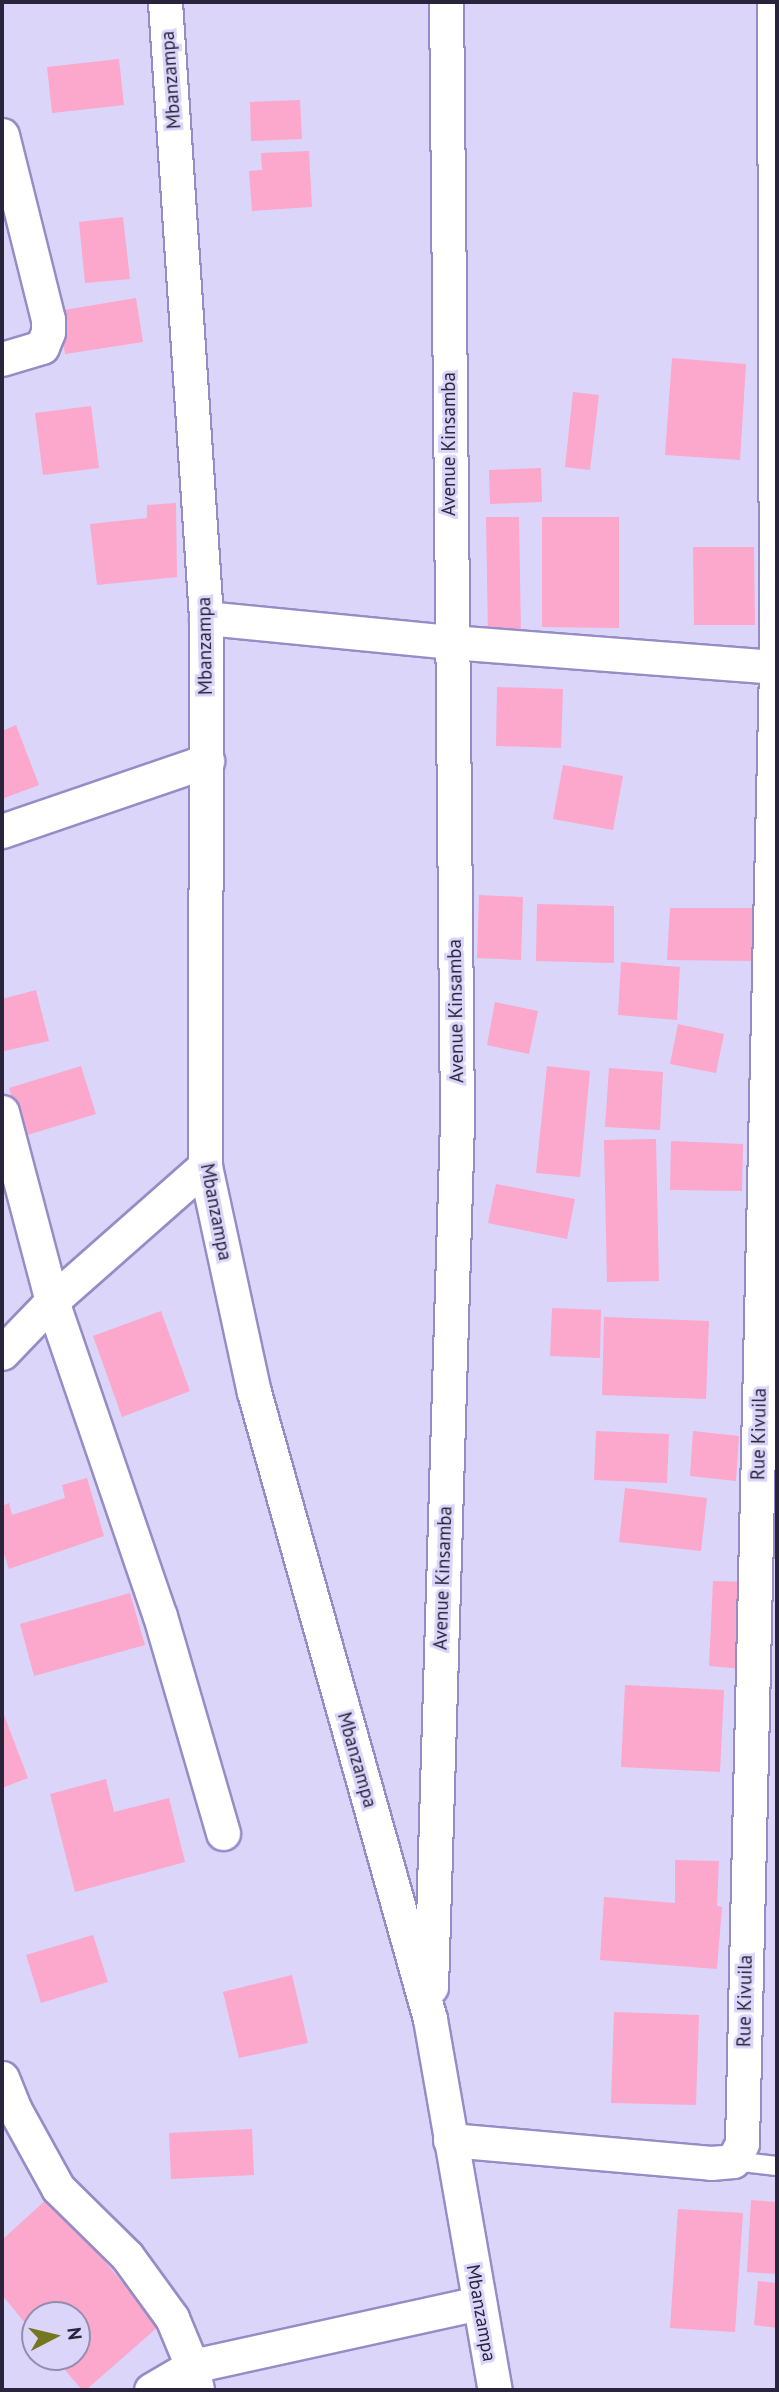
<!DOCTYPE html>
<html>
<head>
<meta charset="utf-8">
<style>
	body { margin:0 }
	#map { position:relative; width:779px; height:2392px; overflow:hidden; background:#dbd5fa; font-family:"PT Sans",sans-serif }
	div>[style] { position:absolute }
	.building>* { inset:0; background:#fca7cc }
	.roads { filter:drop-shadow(2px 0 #968cc6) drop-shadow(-2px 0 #968cc6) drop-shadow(0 2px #968cc6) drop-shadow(0 -2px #968cc6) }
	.service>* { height:18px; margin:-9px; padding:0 9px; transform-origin:9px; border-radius:9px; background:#fff }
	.minor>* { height:33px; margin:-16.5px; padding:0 16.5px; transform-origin:16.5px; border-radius:16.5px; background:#fff }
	span { translate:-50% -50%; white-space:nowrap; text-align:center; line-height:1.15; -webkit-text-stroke:6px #dbd5fa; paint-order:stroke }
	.street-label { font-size:19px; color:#29243b }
	.frame { position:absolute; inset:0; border:4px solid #29243b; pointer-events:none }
	.north { position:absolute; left:21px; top:2301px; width:70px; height:70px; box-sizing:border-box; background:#dbd5fa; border:2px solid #948eae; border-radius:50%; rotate:83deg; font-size:19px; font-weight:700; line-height:28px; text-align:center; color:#29243b }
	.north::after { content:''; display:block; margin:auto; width:24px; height:32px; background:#737820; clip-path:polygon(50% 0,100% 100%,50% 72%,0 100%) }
</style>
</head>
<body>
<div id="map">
	<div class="building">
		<div style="clip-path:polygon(119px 59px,124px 105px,52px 113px,47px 67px)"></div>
		<div style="clip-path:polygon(300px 100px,302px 139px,251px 141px,250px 102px)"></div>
		<div style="clip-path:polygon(309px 151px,312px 207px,252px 211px,249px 171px,262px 170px,261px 153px)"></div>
		<div style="clip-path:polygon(123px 217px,130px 279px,85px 283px,79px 222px)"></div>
		<div style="clip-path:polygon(136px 298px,143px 342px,65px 354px,58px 311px)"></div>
		<div style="clip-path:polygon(672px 358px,746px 364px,740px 460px,665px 455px)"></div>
		<div style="clip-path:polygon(573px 392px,599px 395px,590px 470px,565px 467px)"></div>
		<div style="clip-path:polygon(91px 406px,99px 468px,43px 475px,35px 413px)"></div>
		<div style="clip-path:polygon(541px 468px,542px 502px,490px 504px,489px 470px)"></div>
		<div style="clip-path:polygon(176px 503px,177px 577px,97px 585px,90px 524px,147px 518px,147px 505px)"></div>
		<div style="clip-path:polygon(486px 517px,519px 517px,521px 635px,488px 635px)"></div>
		<div style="clip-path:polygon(542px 517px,619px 517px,619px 628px,542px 627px)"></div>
		<div style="clip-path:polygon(693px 547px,754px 547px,755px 625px,694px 625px)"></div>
		<div style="clip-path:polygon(497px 687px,563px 689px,561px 748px,496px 746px)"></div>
		<div style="clip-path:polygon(16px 725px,39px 785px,2px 799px,2px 731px)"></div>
		<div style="clip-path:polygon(563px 765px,623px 776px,613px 830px,553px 819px)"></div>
		<div style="clip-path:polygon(479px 895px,523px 897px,521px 960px,477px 958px)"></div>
		<div style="clip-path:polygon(537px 904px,614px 906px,614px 963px,536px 961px)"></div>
		<div style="clip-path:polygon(670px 908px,755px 908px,755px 961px,667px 960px)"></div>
		<div style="clip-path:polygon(621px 962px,680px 967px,677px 1020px,618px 1015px)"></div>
		<div style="clip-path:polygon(36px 990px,49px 1041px,4px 1051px,2px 999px)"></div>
		<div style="clip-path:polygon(495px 1002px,538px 1011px,529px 1054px,487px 1045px)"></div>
		<div style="clip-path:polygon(678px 1024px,724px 1034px,716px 1073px,670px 1064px)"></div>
		<div style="clip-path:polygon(81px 1066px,96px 1114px,24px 1136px,9px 1088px)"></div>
		<div style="clip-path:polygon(547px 1066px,590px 1071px,580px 1177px,536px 1173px)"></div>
		<div style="clip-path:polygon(609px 1068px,663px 1072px,660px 1130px,605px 1127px)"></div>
		<div style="clip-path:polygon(656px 1139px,659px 1281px,607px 1282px,604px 1140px)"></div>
		<div style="clip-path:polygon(671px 1141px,743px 1144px,742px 1191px,670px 1190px)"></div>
		<div style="clip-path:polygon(496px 1184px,575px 1199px,567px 1239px,488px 1223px)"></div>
		<div style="clip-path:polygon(552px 1308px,601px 1310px,600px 1358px,550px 1356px)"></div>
		<div style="clip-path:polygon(161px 1311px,190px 1391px,122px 1417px,93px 1336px)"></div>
		<div style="clip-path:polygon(604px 1317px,709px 1321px,706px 1399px,602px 1395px)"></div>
		<div style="clip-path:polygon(596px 1431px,669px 1434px,667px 1483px,594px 1480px)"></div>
		<div style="clip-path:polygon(693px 1431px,739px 1436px,736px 1481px,690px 1476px)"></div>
		<div style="clip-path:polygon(87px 1478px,104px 1536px,9px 1569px,2px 1548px,2px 1506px,9px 1503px,12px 1515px,65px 1498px,62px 1485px)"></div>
		<div style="clip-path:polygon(625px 1488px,707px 1498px,701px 1551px,619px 1542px)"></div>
		<div style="clip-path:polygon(713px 1581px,748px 1582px,744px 1669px,709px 1666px)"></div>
		<div style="clip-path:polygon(130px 1593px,145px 1645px,34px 1676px,20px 1624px)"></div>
		<div style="clip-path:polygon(625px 1685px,724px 1690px,720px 1772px,621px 1767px)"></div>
		<div style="clip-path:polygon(4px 1715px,28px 1778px,2px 1788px,2px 1716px)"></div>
		<div style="clip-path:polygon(106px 1779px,114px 1812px,169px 1798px,185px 1862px,75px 1892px,50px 1794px)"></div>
		<div style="clip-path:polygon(675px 1860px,719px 1861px,717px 1906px,722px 1907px,717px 1969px,600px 1960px,604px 1897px,675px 1903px)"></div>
		<div style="clip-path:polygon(93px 1935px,108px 1982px,41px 2003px,26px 1955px)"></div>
		<div style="clip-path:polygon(292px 1975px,308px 2043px,239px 2058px,223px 1992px)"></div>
		<div style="clip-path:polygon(614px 2012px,699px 2015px,696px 2105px,611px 2103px)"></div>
		<div style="clip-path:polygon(252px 2129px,254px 2175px,171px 2179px,169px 2133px)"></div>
		<div style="clip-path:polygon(50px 2196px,159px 2326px,86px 2390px,82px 2390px,54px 2357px,77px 2357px,77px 2315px,35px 2315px,35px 2335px,2px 2295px,2px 2240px)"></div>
		<div style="clip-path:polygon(751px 2200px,777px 2202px,777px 2274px,747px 2272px)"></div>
		<div style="clip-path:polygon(678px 2209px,743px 2213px,735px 2332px,670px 2328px)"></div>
		<div style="clip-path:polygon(758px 2281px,777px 2283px,777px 2328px,754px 2325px)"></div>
	</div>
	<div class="roads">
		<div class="service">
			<div style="left:733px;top:2161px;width:44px;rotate:6.5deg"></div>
		</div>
		<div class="minor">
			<div style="left:165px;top:2px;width:617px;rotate:86.19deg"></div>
			<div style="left:206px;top:618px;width:548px;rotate:90.1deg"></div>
			<div style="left:205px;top:1166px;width:231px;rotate:77.8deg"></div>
			<div style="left:254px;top:1392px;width:651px;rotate:74.32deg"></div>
			<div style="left:430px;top:2019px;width:377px;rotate:80.1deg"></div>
			<div style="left:2px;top:135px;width:190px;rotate:76deg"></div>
			<div style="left:48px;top:319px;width:13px;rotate:90deg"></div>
			<div style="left:48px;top:332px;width:16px;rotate:112deg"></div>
			<div style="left:42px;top:347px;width:42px;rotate:163.3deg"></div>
			<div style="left:206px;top:618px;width:246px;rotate:5.6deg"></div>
			<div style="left:451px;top:642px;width:327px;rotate:4.4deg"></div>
			<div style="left:2px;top:831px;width:217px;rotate:-18.9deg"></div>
			<div style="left:2px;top:1112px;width:196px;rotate:75.2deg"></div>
			<div style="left:52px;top:1301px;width:333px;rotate:71.1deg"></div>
			<div style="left:160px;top:1616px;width:226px;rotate:73.8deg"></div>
			<div style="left:2px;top:1353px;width:72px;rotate:-46.1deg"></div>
			<div style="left:52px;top:1301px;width:204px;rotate:-41.4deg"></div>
			<div style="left:431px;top:1987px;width:867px;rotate:-88.28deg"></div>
			<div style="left:457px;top:1120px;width:1118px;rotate:-90.56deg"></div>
			<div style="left:2px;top:2078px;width:35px;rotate:68deg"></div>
			<div style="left:15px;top:2110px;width:89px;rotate:61.1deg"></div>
			<div style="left:58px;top:2188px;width:97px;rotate:44.6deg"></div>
			<div style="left:127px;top:2256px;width:77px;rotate:54deg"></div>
			<div style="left:172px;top:2318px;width:52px;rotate:67.4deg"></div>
			<div style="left:192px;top:2366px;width:25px;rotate:78deg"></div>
			<div style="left:450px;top:2140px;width:262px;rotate:5deg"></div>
			<div style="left:711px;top:2163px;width:22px;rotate:-5deg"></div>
			<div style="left:733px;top:2161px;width:20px;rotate:-63deg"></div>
			<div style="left:742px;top:2143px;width:1476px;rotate:-88.68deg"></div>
			<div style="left:776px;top:667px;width:665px;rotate:-90.17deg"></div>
			<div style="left:151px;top:2390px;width:48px;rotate:-30.3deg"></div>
			<div style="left:192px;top:2366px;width:294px;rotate:-12.4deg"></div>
		</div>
	</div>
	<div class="street-label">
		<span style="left:171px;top:80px;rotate:-94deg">Mbanzampa</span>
		<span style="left:449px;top:444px;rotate:-90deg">Avenue Kinsamba</span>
		<span style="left:205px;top:646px;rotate:-91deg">Mbanzampa</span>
		<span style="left:456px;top:1011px;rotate:-91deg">Avenue Kinsamba</span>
		<span style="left:216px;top:1212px;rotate:79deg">Mbanzampa</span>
		<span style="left:759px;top:1434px;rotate:-89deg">Rue Kivuila</span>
		<span style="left:443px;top:1578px;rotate:-88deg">Avenue Kinsamba</span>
		<span style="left:357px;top:1760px;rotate:74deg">Mbanzampa</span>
		<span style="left:745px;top:2001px;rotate:-89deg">Rue Kivuila</span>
		<span style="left:481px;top:2313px;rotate:80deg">Mbanzampa</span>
	</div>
	<div class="frame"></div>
	<div class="north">N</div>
</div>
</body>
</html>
